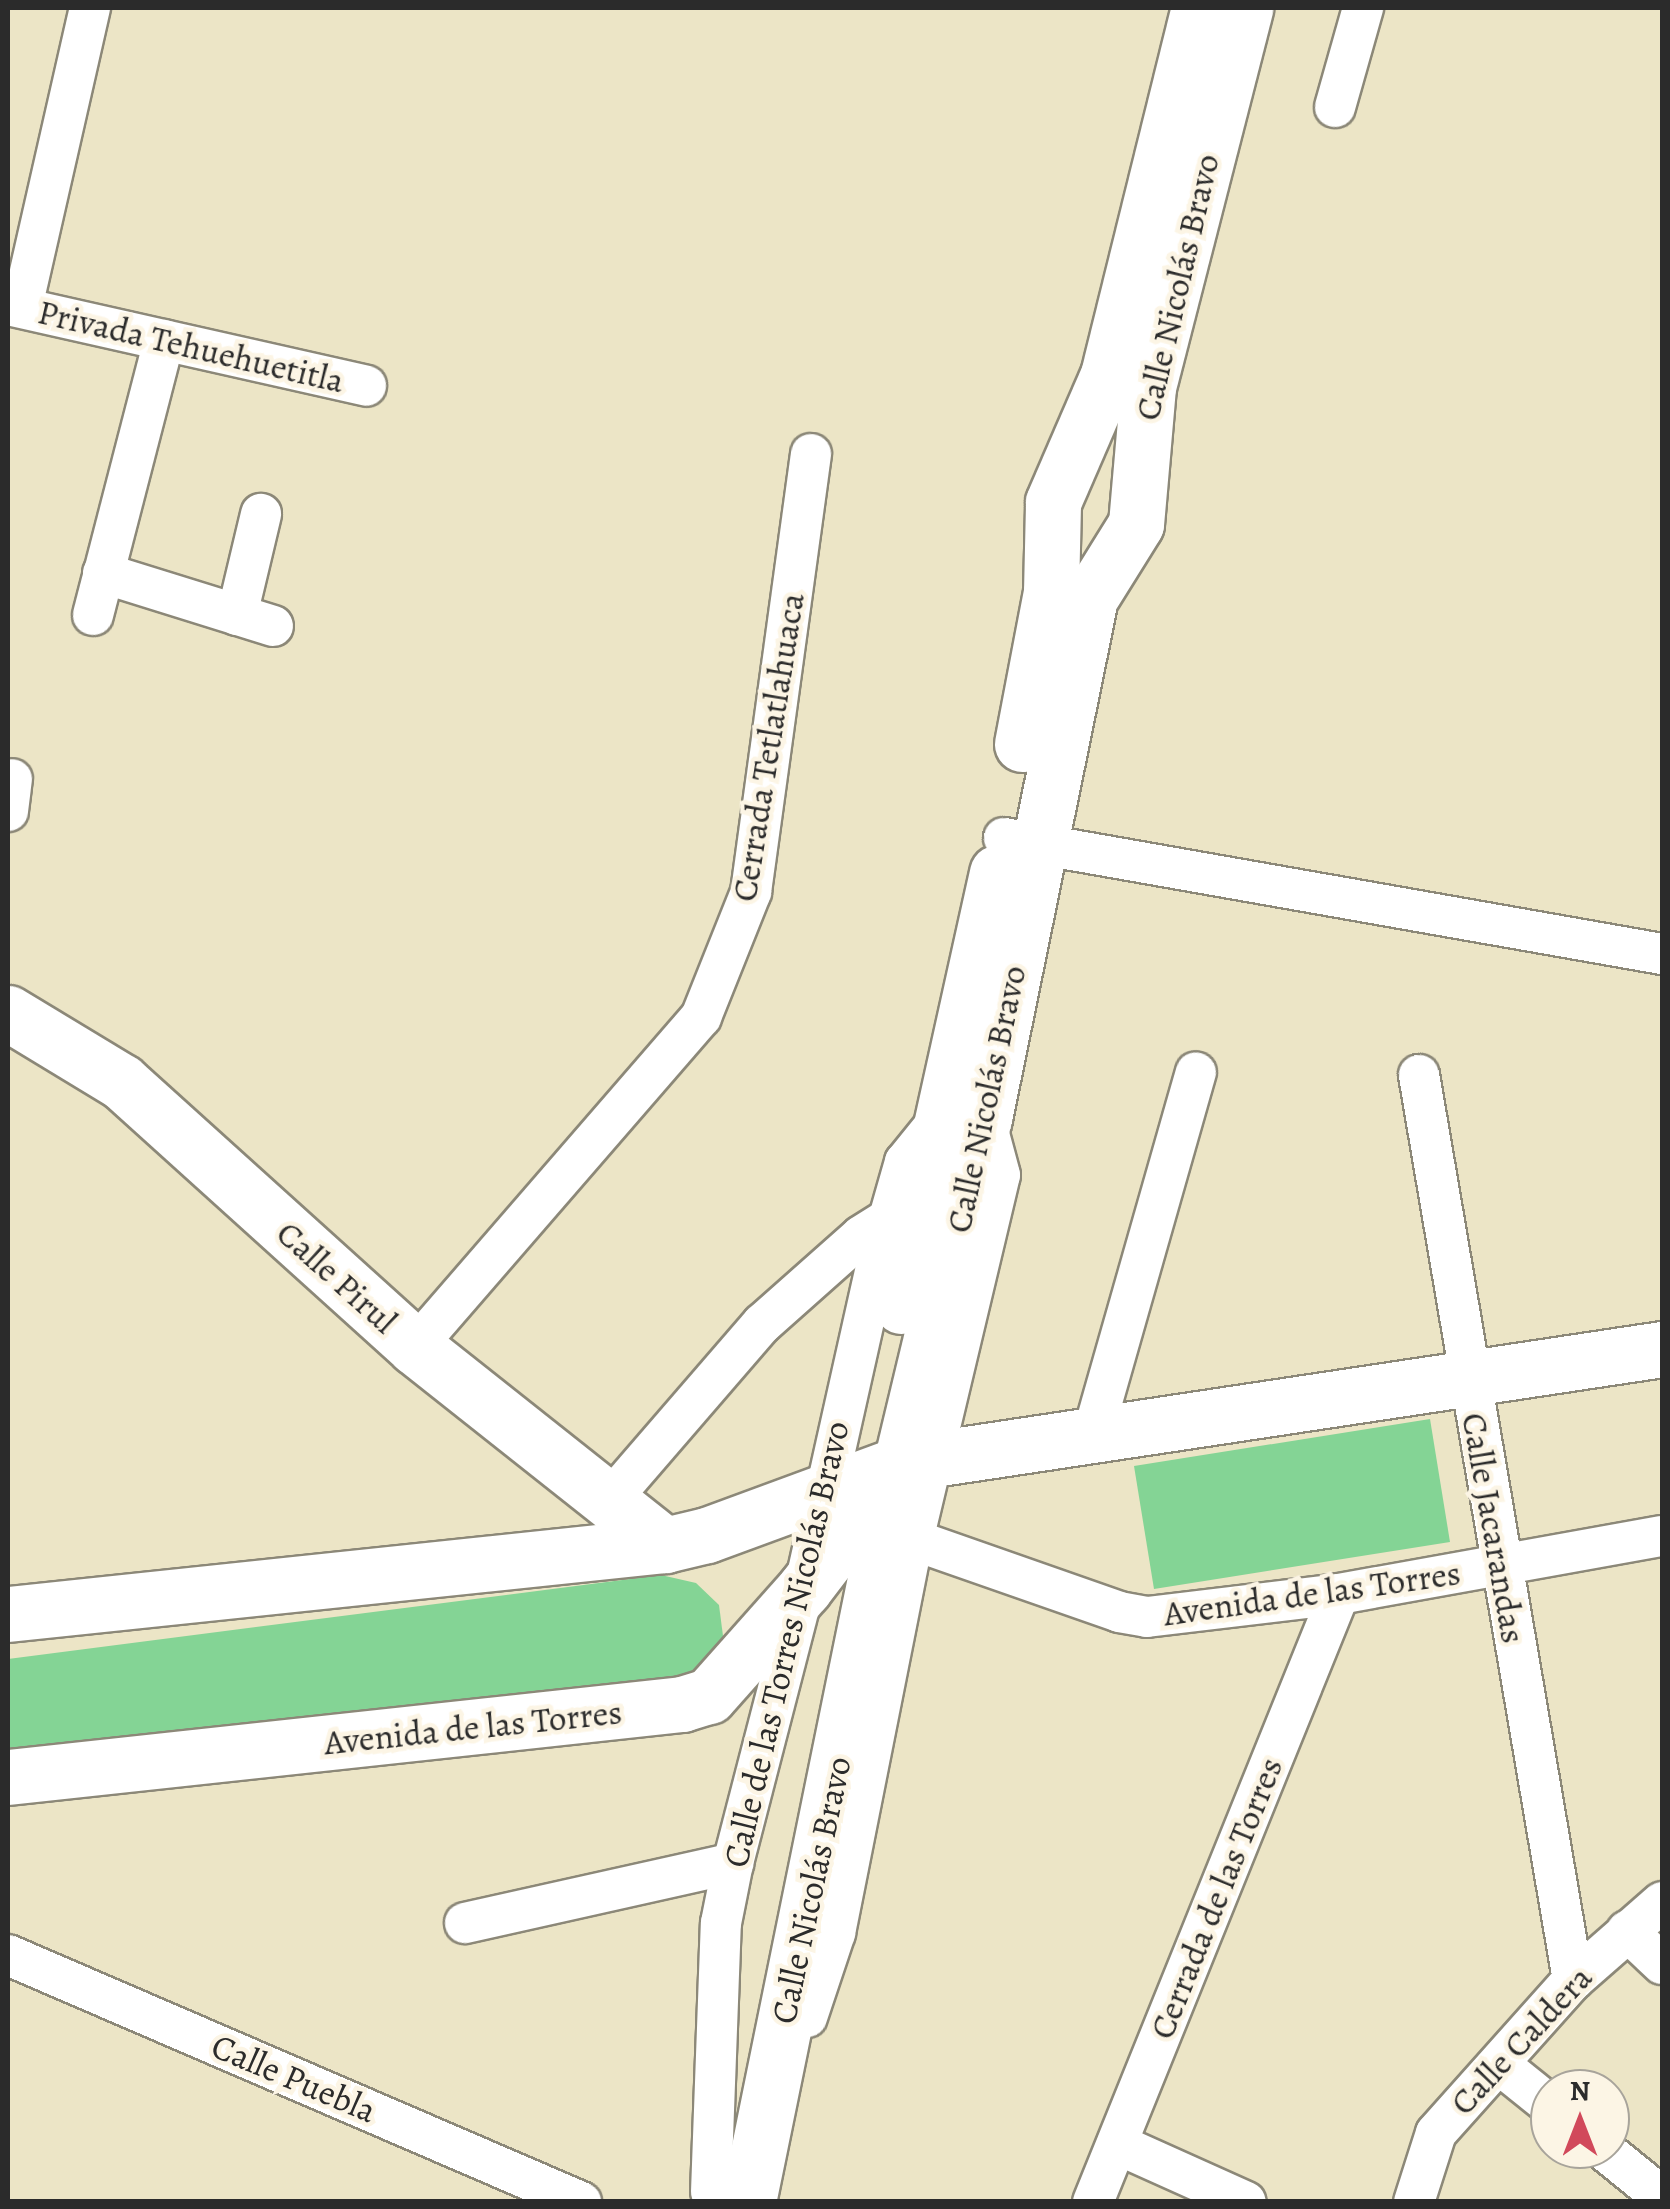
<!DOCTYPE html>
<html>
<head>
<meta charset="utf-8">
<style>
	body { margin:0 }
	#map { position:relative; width:1670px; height:2209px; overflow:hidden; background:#ece5c6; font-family:Alegreya,serif }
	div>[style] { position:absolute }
	.green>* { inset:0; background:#84d495 }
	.roads { filter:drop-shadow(2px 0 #8c8878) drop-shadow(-2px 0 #8c8878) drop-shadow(0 2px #8c8878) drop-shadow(0 -2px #8c8878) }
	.street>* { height:40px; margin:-20px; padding:0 20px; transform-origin:20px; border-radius:20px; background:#fff }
	.secondary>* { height:55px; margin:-27.5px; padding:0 27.5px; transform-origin:27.5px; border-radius:27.5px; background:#fff }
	span { translate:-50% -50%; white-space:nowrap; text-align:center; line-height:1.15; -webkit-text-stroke:9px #fcf5e5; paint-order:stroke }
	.street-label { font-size:35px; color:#2b2b2b }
	.frame { position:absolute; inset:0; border:10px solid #2b2b2b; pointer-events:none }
	.north { position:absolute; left:1530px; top:2069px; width:100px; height:100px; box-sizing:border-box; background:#fcf5e5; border:2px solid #a8a49b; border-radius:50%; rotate:0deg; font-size:28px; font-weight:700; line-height:40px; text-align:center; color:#2b2b2b }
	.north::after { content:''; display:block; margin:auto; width:35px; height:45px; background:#d1495b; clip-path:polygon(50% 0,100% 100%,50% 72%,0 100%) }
</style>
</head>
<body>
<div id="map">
	<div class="green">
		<div style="clip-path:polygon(1430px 1419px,1450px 1542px,1154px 1589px,1134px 1466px)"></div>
		<div style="clip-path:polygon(661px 1575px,696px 1583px,719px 1605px,723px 1636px,718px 1651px,692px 1675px,8px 1750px,8px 1659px)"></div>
	</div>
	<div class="roads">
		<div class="street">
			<div style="left:1335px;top:107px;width:103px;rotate:-74.2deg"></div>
			<div style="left:8px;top:305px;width:367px;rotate:12.7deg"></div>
			<div style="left:22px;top:307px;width:307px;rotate:-77.2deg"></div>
			<div style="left:103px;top:573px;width:178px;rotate:17.3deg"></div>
			<div style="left:93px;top:615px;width:284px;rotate:-75.5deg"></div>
			<div style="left:237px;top:615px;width:104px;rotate:-76.6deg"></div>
			<div style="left:8px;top:811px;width:32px;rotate:-83deg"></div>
			<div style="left:1004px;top:838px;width:668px;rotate:10deg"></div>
			<div style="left:1419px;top:1075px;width:918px;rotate:80.34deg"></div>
			<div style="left:415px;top:1347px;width:437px;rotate:-49.1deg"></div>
			<div style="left:701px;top:1017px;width:135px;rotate:-68.2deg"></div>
			<div style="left:751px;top:892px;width:442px;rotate:-82.2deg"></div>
			<div style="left:1092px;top:1437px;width:379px;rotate:-74.1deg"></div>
			<div style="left:609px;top:1501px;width:234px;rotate:-49.2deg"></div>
			<div style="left:762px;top:1324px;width:132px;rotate:-41.6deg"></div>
			<div style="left:861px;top:1236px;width:32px;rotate:-32deg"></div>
			<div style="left:891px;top:1532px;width:242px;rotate:19.3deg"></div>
			<div style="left:1119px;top:1612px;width:28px;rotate:10deg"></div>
			<div style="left:1147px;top:1617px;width:193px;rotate:-6.8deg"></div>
			<div style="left:1339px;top:1594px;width:328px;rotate:-10.2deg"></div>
			<div style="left:465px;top:1923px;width:275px;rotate:-12.6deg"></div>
			<div style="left:1627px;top:1931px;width:48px;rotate:43.3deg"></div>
			<div style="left:8px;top:1955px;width:624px;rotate:23.32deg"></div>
			<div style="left:807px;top:2017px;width:89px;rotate:-71.6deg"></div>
			<div style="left:835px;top:1933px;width:401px;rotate:-78.8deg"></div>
			<div style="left:913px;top:1540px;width:375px;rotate:-76.6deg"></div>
			<div style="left:1000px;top:1175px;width:58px;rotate:-105deg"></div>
			<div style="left:1499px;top:2064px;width:65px;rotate:38.8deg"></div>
			<div style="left:1117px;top:2144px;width:141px;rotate:24.2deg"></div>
			<div style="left:1603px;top:2149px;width:76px;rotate:39.1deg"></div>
			<div style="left:711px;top:2192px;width:269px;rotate:-87.9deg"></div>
			<div style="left:721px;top:1923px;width:61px;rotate:-78.7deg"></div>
			<div style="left:733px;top:1863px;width:283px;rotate:-75.5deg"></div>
			<div style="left:804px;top:1589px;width:344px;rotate:-77.4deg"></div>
			<div style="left:879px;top:1253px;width:95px;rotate:-74.1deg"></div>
			<div style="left:905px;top:1162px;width:54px;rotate:-51deg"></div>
			<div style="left:1093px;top:2202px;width:656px;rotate:-67.97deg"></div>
			<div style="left:1414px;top:2202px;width:72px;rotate:-72.3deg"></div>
			<div style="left:1436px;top:2133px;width:205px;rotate:-48.2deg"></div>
			<div style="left:1573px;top:1980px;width:118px;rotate:-41.2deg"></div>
		</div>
		<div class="secondary">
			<div style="left:1022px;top:744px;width:155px;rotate:-79.2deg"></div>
			<div style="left:1051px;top:592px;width:90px;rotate:-88.7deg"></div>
			<div style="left:1053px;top:502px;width:138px;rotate:-66.6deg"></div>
			<div style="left:1108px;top:375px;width:378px;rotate:-76.1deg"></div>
			<div style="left:8px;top:1013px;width:133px;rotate:31.2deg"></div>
			<div style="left:122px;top:1082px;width:395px;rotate:42.1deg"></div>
			<div style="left:415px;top:1347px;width:319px;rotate:38.4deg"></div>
			<div style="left:901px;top:1306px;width:444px;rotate:-77.5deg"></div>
			<div style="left:8px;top:1614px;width:661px;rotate:-6deg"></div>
			<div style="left:665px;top:1545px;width:43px;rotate:-13.4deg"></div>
			<div style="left:707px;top:1535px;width:206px;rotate:-20.2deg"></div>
			<div style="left:900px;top:1464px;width:771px;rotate:-8.58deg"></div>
			<div style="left:8px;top:1777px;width:678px;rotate:-6.18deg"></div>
			<div style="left:682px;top:1704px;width:28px;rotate:-17deg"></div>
			<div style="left:709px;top:1696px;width:143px;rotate:-48.4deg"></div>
			<div style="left:804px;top:1589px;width:145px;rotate:-52.6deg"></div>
			<div style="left:748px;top:2202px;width:686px;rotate:-78.48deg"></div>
			<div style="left:885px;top:1530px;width:424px;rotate:-76.5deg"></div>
			<div style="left:984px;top:1118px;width:531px;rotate:-78.48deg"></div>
			<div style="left:1090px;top:598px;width:87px;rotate:-58.1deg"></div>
			<div style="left:1136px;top:524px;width:138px;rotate:-85deg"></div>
			<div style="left:1148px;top:387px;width:391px;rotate:-75.6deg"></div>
		</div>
	</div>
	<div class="street-label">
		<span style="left:1177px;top:287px;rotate:-77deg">Calle Nicolás Bravo</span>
		<span style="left:191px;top:346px;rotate:13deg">Privada Tehuehuetitla</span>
		<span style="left:768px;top:747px;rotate:-81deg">Cerrada Tetlatlahuaca</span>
		<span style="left:986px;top:1099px;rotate:-78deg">Calle Nicolás Bravo</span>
		<span style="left:337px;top:1277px;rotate:42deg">Calle Pirul</span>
		<span style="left:1494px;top:1528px;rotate:80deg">Calle Jacarandas</span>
		<span style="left:1312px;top:1593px;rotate:-8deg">Avenida de las Torres</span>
		<span style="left:786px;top:1644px;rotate:-77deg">Calle de las Torres Nicolás Bravo</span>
		<span style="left:473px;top:1727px;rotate:-6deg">Avenida de las Torres</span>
		<span style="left:811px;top:1890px;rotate:-78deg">Calle Nicolás Bravo</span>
		<span style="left:1216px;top:1898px;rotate:-68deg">Cerrada de las Torres</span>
		<span style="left:1521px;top:2040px;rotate:-47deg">Calle Caldera</span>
		<span style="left:294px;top:2078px;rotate:23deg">Calle Puebla</span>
	</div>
	<div class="frame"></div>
	<div class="north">N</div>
</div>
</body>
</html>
